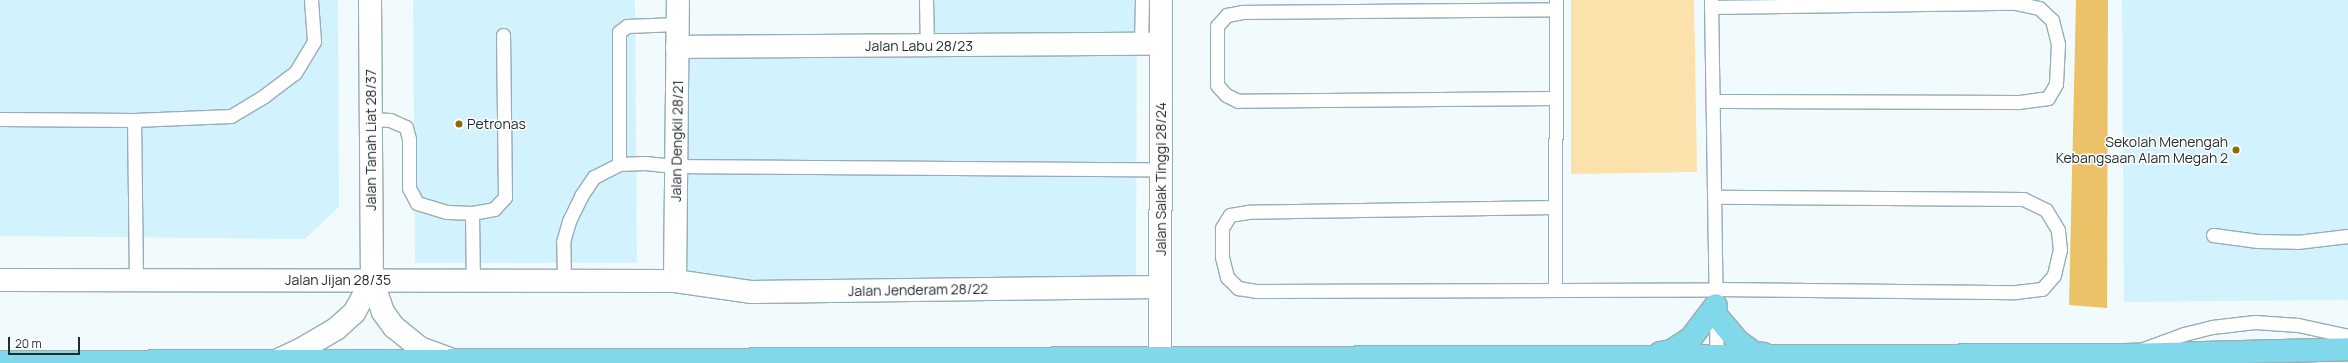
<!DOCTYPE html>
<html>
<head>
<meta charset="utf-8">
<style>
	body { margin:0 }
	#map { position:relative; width:2348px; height:363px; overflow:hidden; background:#f1fbfd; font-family:Manrope,sans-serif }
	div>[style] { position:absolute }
	.built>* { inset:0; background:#d2f3fd }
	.green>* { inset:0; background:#fbe1ab }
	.water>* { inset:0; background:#ebc267 }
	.roads { filter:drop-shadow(1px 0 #97aeb4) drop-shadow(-1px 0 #97aeb4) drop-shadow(0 1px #97aeb4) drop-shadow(0 -1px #97aeb4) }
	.service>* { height:13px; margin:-6.5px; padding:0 6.5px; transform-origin:6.5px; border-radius:6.5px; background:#fff }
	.minor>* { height:22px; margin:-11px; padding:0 11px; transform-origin:11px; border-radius:11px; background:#fff }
	.primary>* { height:22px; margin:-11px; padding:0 11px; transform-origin:11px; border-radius:11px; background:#82d8eb }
	.dots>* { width:11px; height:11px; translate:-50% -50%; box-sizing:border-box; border:2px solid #fff; border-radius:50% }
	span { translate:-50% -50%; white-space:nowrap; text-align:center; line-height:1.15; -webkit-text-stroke:3px #fff; paint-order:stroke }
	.street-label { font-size:14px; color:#232c2f }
	.poi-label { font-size:14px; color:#232c2f }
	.left { translate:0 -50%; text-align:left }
	.right { translate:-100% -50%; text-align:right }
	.scale { position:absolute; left:8px; top:337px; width:72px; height:18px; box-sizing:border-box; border:2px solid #232c2f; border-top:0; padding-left:5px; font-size:12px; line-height:14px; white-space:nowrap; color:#232c2f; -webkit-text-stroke:3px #fff; paint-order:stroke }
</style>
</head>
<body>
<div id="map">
	<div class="built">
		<div style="clip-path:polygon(0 0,338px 0,339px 207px,305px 239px,0 236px)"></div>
		<div style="clip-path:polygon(413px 0,635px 0,637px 263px,415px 263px)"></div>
		<div style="clip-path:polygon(932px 0,1137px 0,1136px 278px,748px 283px,684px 273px,686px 57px,932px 55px)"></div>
		<div style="clip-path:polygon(2122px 0,2348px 0,2348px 300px,2124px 302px)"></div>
	</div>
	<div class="green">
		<div style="clip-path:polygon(1571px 0,1694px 0,1697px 172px,1571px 174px)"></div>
	</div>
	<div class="water">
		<div style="clip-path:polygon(2076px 0,2108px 0,2107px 308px,2069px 305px)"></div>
	</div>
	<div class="roads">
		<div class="service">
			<div style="left:926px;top:0;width:46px;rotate:88.8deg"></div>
			<div style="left:1711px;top:0;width:363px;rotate:89.1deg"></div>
			<div style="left:1711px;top:7px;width:304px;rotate:-0.8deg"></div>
			<div style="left:2015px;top:3px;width:25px;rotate:12deg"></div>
			<div style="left:2039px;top:8px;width:18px;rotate:43deg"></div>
			<div style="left:2052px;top:20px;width:25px;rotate:76deg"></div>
			<div style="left:2058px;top:44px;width:40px;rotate:92.9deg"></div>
			<div style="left:2056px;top:84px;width:16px;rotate:120deg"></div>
			<div style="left:2048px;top:98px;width:30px;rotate:172deg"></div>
			<div style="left:2018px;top:102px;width:305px;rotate:-179.8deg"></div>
			<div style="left:1141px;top:44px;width:44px;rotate:-88.7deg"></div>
			<div style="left:1555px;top:98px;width:317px;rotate:179.5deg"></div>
			<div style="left:1238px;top:101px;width:13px;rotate:-153deg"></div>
			<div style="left:1226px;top:95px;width:13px;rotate:-132deg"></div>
			<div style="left:1217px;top:85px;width:59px;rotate:-90deg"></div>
			<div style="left:1217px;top:26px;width:15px;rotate:-48deg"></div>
			<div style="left:1227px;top:15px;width:15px;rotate:-11deg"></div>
			<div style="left:1242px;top:12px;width:314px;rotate:-0.5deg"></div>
			<div style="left:0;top:119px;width:134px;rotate:0.4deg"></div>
			<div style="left:370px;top:119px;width:20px;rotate:3deg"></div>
			<div style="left:390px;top:120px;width:17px;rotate:24deg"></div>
			<div style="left:406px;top:127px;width:12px;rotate:76deg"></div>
			<div style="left:409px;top:139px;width:49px;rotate:90deg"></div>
			<div style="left:409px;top:188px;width:17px;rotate:62deg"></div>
			<div style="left:417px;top:203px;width:31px;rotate:17deg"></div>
			<div style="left:447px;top:212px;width:25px;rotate:2deg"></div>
			<div style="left:472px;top:213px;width:22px;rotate:-10deg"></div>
			<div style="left:494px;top:209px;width:16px;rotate:-47deg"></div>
			<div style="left:505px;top:197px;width:162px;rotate:-90.7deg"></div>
			<div style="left:619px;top:164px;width:132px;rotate:-90deg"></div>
			<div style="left:619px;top:32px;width:10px;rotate:-37deg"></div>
			<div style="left:627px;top:26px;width:50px;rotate:-2.3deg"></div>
			<div style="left:1555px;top:207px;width:307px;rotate:179.1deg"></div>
			<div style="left:1248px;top:212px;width:18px;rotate:171deg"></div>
			<div style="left:1230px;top:215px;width:15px;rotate:122deg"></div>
			<div style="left:1222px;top:228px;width:29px;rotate:90deg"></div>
			<div style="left:1222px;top:257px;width:21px;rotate:76deg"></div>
			<div style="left:1227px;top:277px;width:16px;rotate:45deg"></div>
			<div style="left:1238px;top:288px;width:18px;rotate:9deg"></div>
			<div style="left:1256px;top:291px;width:460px;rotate:-0.2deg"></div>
			<div style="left:1716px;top:289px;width:300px;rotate:0.6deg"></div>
			<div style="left:2016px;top:292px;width:26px;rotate:-7deg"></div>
			<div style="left:2042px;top:289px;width:18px;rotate:-49deg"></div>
			<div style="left:2054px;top:275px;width:26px;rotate:-77deg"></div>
			<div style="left:2060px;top:250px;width:20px;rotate:-96deg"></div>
			<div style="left:2058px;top:230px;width:23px;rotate:-121deg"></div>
			<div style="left:2046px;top:210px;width:25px;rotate:-154deg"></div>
			<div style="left:2023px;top:199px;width:309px;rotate:-179.6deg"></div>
			<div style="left:472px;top:213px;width:68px;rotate:89.2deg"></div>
			<div style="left:2213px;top:235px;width:45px;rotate:7.6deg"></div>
			<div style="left:2258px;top:241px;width:39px;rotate:1deg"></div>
			<div style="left:2297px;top:242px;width:51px;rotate:-6.7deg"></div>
			<div style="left:136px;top:280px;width:160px;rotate:-90.7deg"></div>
			<div style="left:134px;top:120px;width:97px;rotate:-2.4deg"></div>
			<div style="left:231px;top:116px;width:39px;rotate:-31deg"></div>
			<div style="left:264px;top:96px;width:39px;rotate:-37deg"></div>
			<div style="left:295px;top:73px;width:37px;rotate:-59deg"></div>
			<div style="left:314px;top:41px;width:41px;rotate:-94.2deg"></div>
			<div style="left:564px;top:281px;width:39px;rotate:-91deg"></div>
			<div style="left:563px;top:242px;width:22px;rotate:-74deg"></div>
			<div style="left:569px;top:221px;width:28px;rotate:-64deg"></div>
			<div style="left:581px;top:196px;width:23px;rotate:-56deg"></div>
			<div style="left:594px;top:177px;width:28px;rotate:-27deg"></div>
			<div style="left:619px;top:164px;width:26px;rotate:-2deg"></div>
			<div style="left:645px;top:163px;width:31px;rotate:6deg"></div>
			<div style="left:676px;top:166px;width:485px;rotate:0.4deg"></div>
			<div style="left:1555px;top:289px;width:289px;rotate:-89.8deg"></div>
			<div style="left:2143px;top:349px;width:44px;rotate:-20.1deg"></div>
			<div style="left:2184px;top:334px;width:29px;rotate:-14deg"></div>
			<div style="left:2212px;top:327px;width:43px;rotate:-6.6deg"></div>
			<div style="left:2255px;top:322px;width:43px;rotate:4deg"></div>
			<div style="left:2298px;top:325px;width:51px;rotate:12.4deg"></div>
		</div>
		<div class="minor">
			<div style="left:370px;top:0;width:280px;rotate:89.6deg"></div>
			<div style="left:372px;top:280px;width:34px;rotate:71deg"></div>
			<div style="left:383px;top:312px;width:19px;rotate:54deg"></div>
			<div style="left:394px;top:327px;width:33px;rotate:39deg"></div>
			<div style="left:420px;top:348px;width:35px;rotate:20deg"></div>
			<div style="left:677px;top:47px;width:484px;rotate:-0.4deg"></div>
			<div style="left:0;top:280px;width:675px;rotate:0.08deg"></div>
			<div style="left:675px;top:281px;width:76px;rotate:8.3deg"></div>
			<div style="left:750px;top:292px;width:410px;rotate:-0.7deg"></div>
			<div style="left:675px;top:281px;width:281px;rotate:-89.4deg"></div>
			<div style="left:1160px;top:358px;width:358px;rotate:-89.8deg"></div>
			<div style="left:274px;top:362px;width:29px;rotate:-25deg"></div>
			<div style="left:300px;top:350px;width:42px;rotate:-30.3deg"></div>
			<div style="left:336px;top:329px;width:24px;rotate:-42deg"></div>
			<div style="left:354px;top:313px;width:38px;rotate:-61deg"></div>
		</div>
		<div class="primary">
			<div style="left:1716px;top:315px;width:35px;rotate:50deg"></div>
			<div style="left:1739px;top:342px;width:19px;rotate:36deg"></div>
			<div style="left:1754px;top:353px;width:10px;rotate:6deg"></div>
			<div style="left:1660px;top:353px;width:11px;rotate:-10deg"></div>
			<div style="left:1671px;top:351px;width:24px;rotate:-33deg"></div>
			<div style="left:1691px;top:338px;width:41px;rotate:-52.9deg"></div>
			<div style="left:0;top:362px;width:2126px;rotate:-0.19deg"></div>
			<div style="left:2126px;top:355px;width:222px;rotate:-1.5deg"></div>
		</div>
	</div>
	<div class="dots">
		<div style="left:459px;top:124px;background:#8d6a0c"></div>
		<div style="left:2236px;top:150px;background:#8d6a0c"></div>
	</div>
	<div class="street-label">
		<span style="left:919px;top:46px">Jalan Labu 28/23</span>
		<span style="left:371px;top:140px;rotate:-90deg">Jalan Tanah Liat 28/37</span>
		<span style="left:677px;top:141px;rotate:-89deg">Jalan Dengkil 28/21</span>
		<span style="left:1161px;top:179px;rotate:-90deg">Jalan Salak Tinggi 28/24</span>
		<span style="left:338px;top:280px">Jalan Jijan 28/35</span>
		<span style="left:918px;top:290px;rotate:-1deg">Jalan Jenderam 28/22</span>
	</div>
	<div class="poi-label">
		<span class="left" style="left:467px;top:124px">Petronas</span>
		<span class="right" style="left:2228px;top:150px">Sekolah Menengah<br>Kebangsaan Alam Megah 2</span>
	</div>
	<div class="scale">20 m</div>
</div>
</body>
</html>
